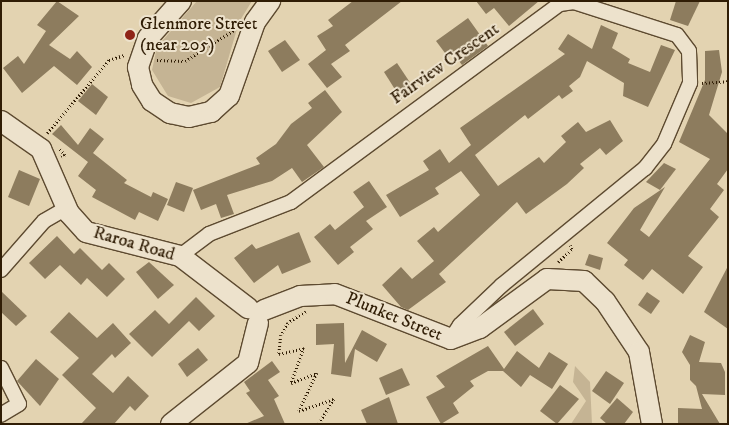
<!DOCTYPE html>
<html>
<head>
<meta charset="utf-8">
<style>
	body { margin:0 }
	#map { position:relative; width:729px; height:425px; overflow:hidden; background:#e3d3b1; font-family:"IM FELL DW Pica",serif }
	div>[style] { position:absolute }
	.green>* { inset:0; background:#c5b494 }
	.building>* { inset:0; background:#8d7c5e }
	.path>* { height:2.5px; margin-top:-1.25px; transform-origin:0; background:repeating-linear-gradient(90deg,#301d05 0 1px,transparent 0 3.5px) }
	.roads { filter:drop-shadow(1px 0 #5d4a30) drop-shadow(-1px 0 #5d4a30) drop-shadow(0 1px #5d4a30) drop-shadow(0 -1px #5d4a30) }
	.street>* { height:14px; margin:-7px; padding:0 7px; transform-origin:7px; border-radius:7px; background:#ede2cc }
	.secondary>* { height:20px; margin:-10px; padding:0 10px; transform-origin:10px; border-radius:10px; background:#ede2cc }
	.dots>* { width:14px; height:14px; translate:-50% -50%; box-sizing:border-box; border:2px solid #ede2cc; border-radius:50% }
	span { translate:-50% -50%; white-space:nowrap; text-align:center; line-height:1.15; -webkit-text-stroke:4px #ede2cc; paint-order:stroke }
	.poi-label { font-size:18px; color:#301d05 }
	.left { translate:0 -50%; text-align:left }
	.street-label { font-size:18px; color:#301d05 }
	.frame { position:absolute; inset:0; border:2px solid #301d05; pointer-events:none }
</style>
</head>
<body>
<div id="map">
	<div class="green">
		<div style="clip-path:polygon(197px 1px,252px 1px,239px 22px,220px 87px,191px 103px,168px 96px,152px 70px,157px 47px)"></div>
		<div style="clip-path:polygon(575px 366px,590px 382px,592px 424px,571px 424px,586px 401px,573px 382px)"></div>
	</div>
	<div class="building">
		<div style="clip-path:polygon(57px 1px,79px 16px,49px 45px,70px 59px,77px 51px,92px 67px,77px 85px,54px 66px,22px 93px,3px 68px,18px 56px,24px 64px,46px 31px,37px 25px)"></div>
		<div style="clip-path:polygon(353px 1px,402px 1px,345px 45px,350px 51px,331px 64px,342px 77px,327px 88px,308px 64px,326px 50px,317px 36px,333px 26px,328px 20px)"></div>
		<div style="clip-path:polygon(476px 1px,539px 1px,509px 26px,494px 8px,486px 14px)"></div>
		<div style="clip-path:polygon(676px 1px,700px 1px,688px 26px,670px 20px)"></div>
		<div style="clip-path:polygon(468px 18px,488px 46px,462px 65px,453px 53px,448px 57px,436px 41px)"></div>
		<div style="clip-path:polygon(601px 25px,618px 33px,612px 48px,630px 59px,628px 63px,650px 72px,661px 45px,675px 50px,648px 107px,623px 96px,624px 83px,587px 61px,580px 77px,569px 86px,573px 91px,562px 99px,559px 95px,528px 119px,525px 115px,475px 155px,498px 186px,539px 157px,544px 163px,566px 142px,561px 136px,578px 122px,586px 132px,610px 120px,623px 141px,606px 155px,600px 148px,580px 164px,584px 168px,567px 184px,526px 214px,517px 202px,439px 274px,446px 282px,408px 310px,401px 307px,382px 285px,401px 267px,412px 279px,434px 261px,417px 241px,434px 227px,438px 232px,480px 195px,461px 171px,435px 188px,439px 194px,400px 217px,386px 195px,429px 170px,423px 161px,440px 149px,449px 163px,471px 145px,460px 128px,565px 54px,558px 49px,568px 34px,592px 49px)"></div>
		<div style="clip-path:polygon(285px 40px,300px 60px,282px 72px,268px 51px)"></div>
		<div style="clip-path:polygon(719px 50px,722px 72px,709px 115px,728px 134px,728px 169px,717px 184px,724px 190px,710px 209px,719px 217px,688px 256px,703px 267px,683px 294px,652px 269px,643px 280px,624px 265px,628px 260px,607px 243px,634px 208px,665px 187px,640px 230px,649px 237px,710px 159px,679px 142px,705px 80px,705px 51px)"></div>
		<div style="clip-path:polygon(397px 63px,415px 90px,401px 99px,384px 72px)"></div>
		<div style="clip-path:polygon(92px 84px,108px 97px,96px 115px,78px 101px)"></div>
		<div style="clip-path:polygon(325px 90px,342px 112px,307px 145px,324px 167px,302px 182px,292px 168px,272px 181px,227px 195px,234px 214px,221px 218px,216px 204px,201px 210px,193px 190px,260px 164px,256px 158px,276px 144px,291px 124px,312px 108px,308px 103px)"></div>
		<div style="clip-path:polygon(61px 125px,78px 145px,90px 128px,104px 139px,93px 153px,127px 180px,124px 183px,151px 197px,153px 192px,168px 199px,158px 221px,139px 212px,135px 220px,92px 197px,96px 190px,78px 176px,88px 162px,52px 134px)"></div>
		<div style="clip-path:polygon(664px 163px,676px 169px,660px 190px,646px 182px)"></div>
		<div style="clip-path:polygon(19px 170px,40px 179px,29px 206px,8px 197px)"></div>
		<div style="clip-path:polygon(369px 181px,387px 207px,366px 221px,373px 229px,350px 247px,354px 252px,338px 265px,314px 237px,330px 224px,335px 230px,364px 207px,353px 192px)"></div>
		<div style="clip-path:polygon(176px 182px,193px 188px,184px 212px,167px 205px)"></div>
		<div style="clip-path:polygon(299px 232px,311px 262px,282px 274px,278px 265px,254px 283px,234px 258px,252px 244px,256px 249px)"></div>
		<div style="clip-path:polygon(57px 236px,74px 254px,80px 248px,102px 270px,109px 263px,125px 279px,107px 297px,87px 278px,81px 285px,60px 265px,45px 279px,29px 263px)"></div>
		<div style="clip-path:polygon(589px 254px,603px 258px,600px 270px,585px 265px)"></div>
		<div style="clip-path:polygon(149px 262px,174px 285px,158px 299px,136px 272px)"></div>
		<div style="clip-path:polygon(728px 266px,728px 329px,704px 312px)"></div>
		<div style="clip-path:polygon(1px 291px,27px 316px,16px 326px,1px 312px)"></div>
		<div style="clip-path:polygon(647px 292px,660px 301px,651px 314px,638px 305px)"></div>
		<div style="clip-path:polygon(196px 297px,215px 316px,199px 331px,189px 321px,152px 357px,129px 334px,155px 310px,169px 324px)"></div>
		<div style="clip-path:polygon(533px 309px,544px 324px,515px 346px,504px 332px)"></div>
		<div style="clip-path:polygon(69px 312px,97px 338px,113px 323px,131px 343px,115px 358px,112px 354px,92px 374px,113px 393px,128px 376px,149px 396px,135px 411px,130px 406px,114px 424px,81px 424px,96px 408px,62px 375px,79px 358px,50px 332px)"></div>
		<div style="clip-path:polygon(344px 323px,345px 363px,362px 330px,387px 344px,377px 362px,355px 349px,351px 377px,331px 374px,334px 344px,316px 345px,316px 324px)"></div>
		<div style="clip-path:polygon(690px 335px,705px 342px,699px 362px,721px 363px,725px 372px,725px 395px,702px 394px,720px 424px,678px 424px,678px 408px,702px 409px,696px 386px,690px 380px,690px 365px,682px 352px)"></div>
		<div style="clip-path:polygon(488px 346px,504px 369px,517px 351px,539px 368px,549px 352px,568px 364px,552px 389px,530px 375px,521px 387px,503px 371px,488px 371px,470px 381px,474px 386px,453px 403px,459px 413px,441px 424px,426px 397px,445px 387px,436px 376px)"></div>
		<div style="clip-path:polygon(198px 348px,208px 360px,187px 377px,178px 364px)"></div>
		<div style="clip-path:polygon(36px 359px,59px 379px,40px 406px,17px 381px)"></div>
		<div style="clip-path:polygon(272px 361px,280px 372px,268px 380px,279px 396px,274px 399px,285px 424px,245px 424px,264px 416px,246px 393px,250px 391px,244px 382px)"></div>
		<div style="clip-path:polygon(402px 368px,410px 385px,386px 395px,379px 378px)"></div>
		<div style="clip-path:polygon(606px 371px,624px 383px,610px 404px,592px 391px)"></div>
		<div style="clip-path:polygon(560px 385px,579px 399px,557px 424px,540px 411px)"></div>
		<div style="clip-path:polygon(389px 397px,398px 424px,367px 424px,361px 410px)"></div>
		<div style="clip-path:polygon(617px 398px,633px 412px,624px 424px,607px 424px,600px 418px)"></div>
	</div>
	<div class="path">
		<div style="left:157px;top:60px;width:28px;rotate:2deg"></div>
		<div style="left:185px;top:61px;width:58px;rotate:-32.3deg"></div>
		<div style="left:702px;top:83px;width:26px;rotate:-4deg"></div>
		<div style="left:47px;top:133px;width:96px;rotate:-49.7deg"></div>
		<div style="left:109px;top:60px;width:16px;rotate:-18deg"></div>
		<div style="left:60px;top:149px;width:8px;rotate:50deg"></div>
		<div style="left:65px;top:155px;width:4px;rotate:153deg"></div>
		<div style="left:558px;top:262px;width:19px;rotate:-43deg"></div>
		<div style="left:572px;top:249px;width:4px;rotate:-117deg"></div>
		<div style="left:306px;top:312px;width:21px;rotate:149deg"></div>
		<div style="left:288px;top:323px;width:14px;rotate:120deg"></div>
		<div style="left:281px;top:335px;width:19px;rotate:96deg"></div>
		<div style="left:279px;top:354px;width:26px;rotate:-13deg"></div>
		<div style="left:304px;top:348px;width:37px;rotate:110deg"></div>
		<div style="left:291px;top:383px;width:28px;rotate:-21deg"></div>
		<div style="left:317px;top:373px;width:42px;rotate:115.3deg"></div>
		<div style="left:299px;top:411px;width:37px;rotate:-19deg"></div>
		<div style="left:334px;top:399px;width:29px;rotate:121deg"></div>
	</div>
	<div class="roads">
		<div class="street">
			<div style="left:180px;top:256px;width:36px;rotate:-37deg"></div>
			<div style="left:209px;top:234px;width:88px;rotate:-21.3deg"></div>
			<div style="left:291px;top:202px;width:334px;rotate:-36.4deg"></div>
			<div style="left:560px;top:4px;width:14px;rotate:-8deg"></div>
			<div style="left:574px;top:2px;width:108px;rotate:17.8deg"></div>
			<div style="left:677px;top:35px;width:20px;rotate:53deg"></div>
			<div style="left:689px;top:51px;width:32px;rotate:88deg"></div>
			<div style="left:690px;top:83px;width:66px;rotate:113.1deg"></div>
			<div style="left:664px;top:144px;width:31px;rotate:128deg"></div>
			<div style="left:645px;top:168px;width:185px;rotate:140.7deg"></div>
			<div style="left:502px;top:285px;width:58px;rotate:136.4deg"></div>
			<div style="left:460px;top:325px;width:17px;rotate:123deg"></div>
			<div style="left:1px;top:270px;width:65px;rotate:-48.7deg"></div>
			<div style="left:44px;top:221px;width:28px;rotate:-30deg"></div>
			<div style="left:1px;top:368px;width:40px;rotate:63.4deg"></div>
			<div style="left:19px;top:404px;width:21px;rotate:149deg"></div>
		</div>
		<div class="secondary">
			<div style="left:181px;top:1px;width:50px;rotate:131.7deg"></div>
			<div style="left:148px;top:38px;width:31px;rotate:109deg"></div>
			<div style="left:138px;top:67px;width:18px;rotate:77deg"></div>
			<div style="left:142px;top:85px;width:19px;rotate:58deg"></div>
			<div style="left:152px;top:101px;width:22px;rotate:34deg"></div>
			<div style="left:170px;top:113px;width:19px;rotate:12deg"></div>
			<div style="left:189px;top:117px;width:23px;rotate:-13deg"></div>
			<div style="left:211px;top:112px;width:24px;rotate:-42deg"></div>
			<div style="left:229px;top:96px;width:78px;rotate:-70.6deg"></div>
			<div style="left:255px;top:22px;width:26px;rotate:-54deg"></div>
			<div style="left:1px;top:121px;width:49px;rotate:35deg"></div>
			<div style="left:41px;top:149px;width:70px;rotate:66.4deg"></div>
			<div style="left:69px;top:213px;width:25px;rotate:48deg"></div>
			<div style="left:86px;top:232px;width:97px;rotate:14.3deg"></div>
			<div style="left:180px;top:256px;width:86px;rotate:37.4deg"></div>
			<div style="left:264px;top:310px;width:39px;rotate:-21deg"></div>
			<div style="left:300px;top:296px;width:35px;rotate:-3deg"></div>
			<div style="left:335px;top:294px;width:124px;rotate:21.2deg"></div>
			<div style="left:451px;top:339px;width:31px;rotate:-21deg"></div>
			<div style="left:480px;top:328px;width:83px;rotate:-36.2deg"></div>
			<div style="left:547px;top:279px;width:37px;rotate:3deg"></div>
			<div style="left:584px;top:281px;width:29px;rotate:44deg"></div>
			<div style="left:605px;top:301px;width:61px;rotate:56.3deg"></div>
			<div style="left:639px;top:352px;width:73px;rotate:79.8deg"></div>
			<div style="left:171px;top:424px;width:98px;rotate:-38.4deg"></div>
			<div style="left:248px;top:363px;width:41px;rotate:-76deg"></div>
		</div>
	</div>
	<div class="dots">
		<div style="left:130px;top:35px;background:#8f2418"></div>
	</div>
	<div class="poi-label">
		<span class="left" style="left:140px;top:35px">Glenmore Street<br>(near 205)</span>
	</div>
	<div class="street-label">
		<span style="left:445px;top:64px;rotate:-35deg">Fairview Crescent</span>
		<span style="left:134px;top:244px;rotate:16deg">Raroa Road</span>
		<span style="left:394px;top:317px;rotate:22deg">Plunket Street</span>
	</div>
	<div class="frame"></div>
</div>
</body>
</html>
